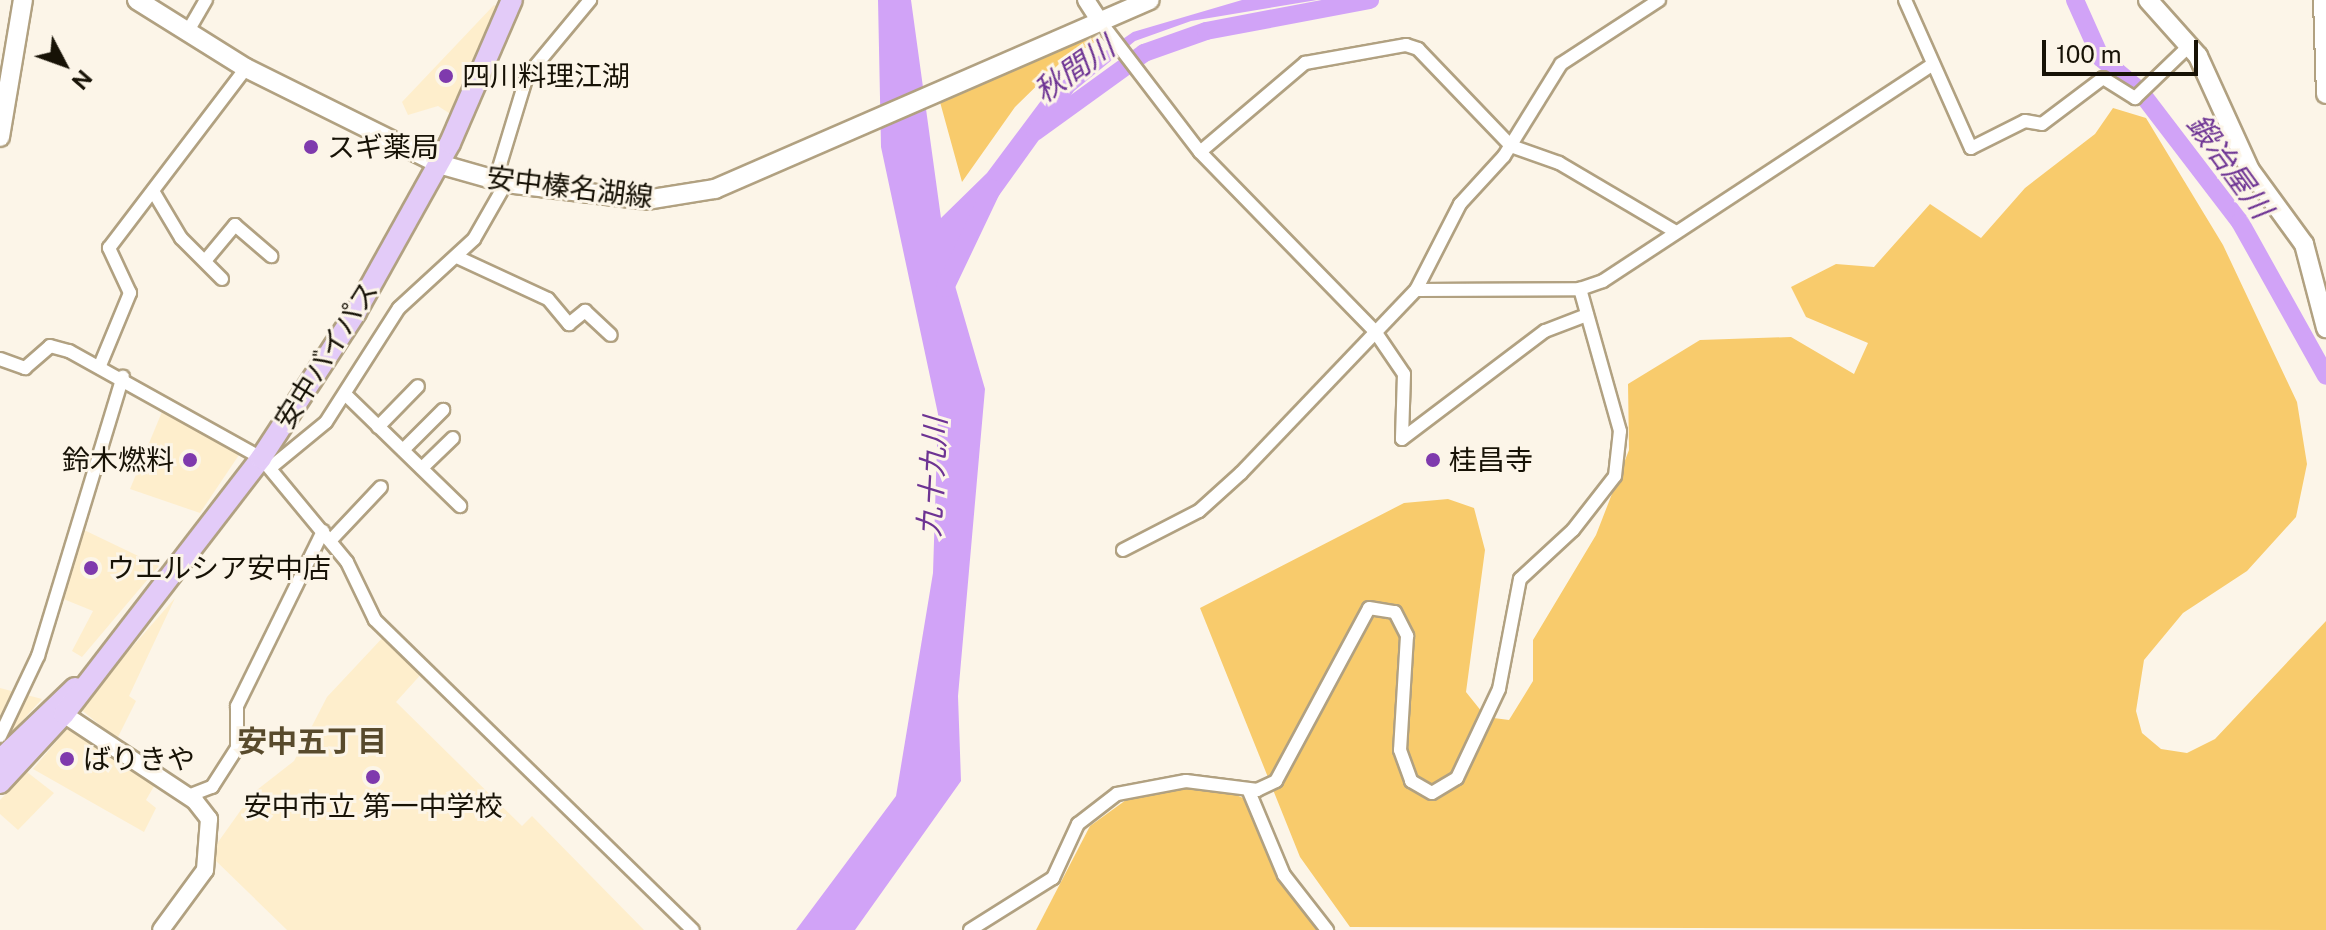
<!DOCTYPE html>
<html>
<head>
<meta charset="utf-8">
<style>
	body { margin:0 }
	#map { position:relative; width:2326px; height:930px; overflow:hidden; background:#fcf5e8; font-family:"Public Sans","Noto Sans JP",sans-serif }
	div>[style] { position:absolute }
	.built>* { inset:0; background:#feeecc }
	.green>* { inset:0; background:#f8cb6c }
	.water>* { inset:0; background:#d1a3f7 }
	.river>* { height:18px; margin:-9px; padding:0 9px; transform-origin:9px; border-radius:9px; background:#d1a3f7 }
	.roads { filter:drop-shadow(2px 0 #b1a181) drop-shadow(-2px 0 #b1a181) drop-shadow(0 2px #b1a181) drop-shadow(0 -2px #b1a181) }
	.minor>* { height:12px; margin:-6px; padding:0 6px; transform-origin:6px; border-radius:6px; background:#fff }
	.tertiary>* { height:16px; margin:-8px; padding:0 8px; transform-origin:8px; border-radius:8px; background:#fff }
	.secondary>* { height:18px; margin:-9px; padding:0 9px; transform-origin:9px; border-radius:9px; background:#fff }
	.trunk>* { height:20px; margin:-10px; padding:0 10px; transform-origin:10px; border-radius:10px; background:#e3cbf8 }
	.dots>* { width:22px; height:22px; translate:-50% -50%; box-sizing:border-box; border:4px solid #fcf5e8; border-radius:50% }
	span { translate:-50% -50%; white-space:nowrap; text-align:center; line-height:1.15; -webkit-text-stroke:6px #fcf5e8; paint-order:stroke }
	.poi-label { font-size:28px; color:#171206 }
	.left { translate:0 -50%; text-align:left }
	.right { translate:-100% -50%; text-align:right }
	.street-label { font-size:28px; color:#171206 }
	.water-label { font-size:30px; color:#6d3393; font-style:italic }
	.neighbourhood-label { font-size:30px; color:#584a2c; font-weight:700 }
	.north { position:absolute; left:24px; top:24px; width:80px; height:80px; -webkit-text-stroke:6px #fcf5e8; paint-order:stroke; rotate:131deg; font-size:22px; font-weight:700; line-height:32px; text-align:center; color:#171206 }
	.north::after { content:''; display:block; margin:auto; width:28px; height:36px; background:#171206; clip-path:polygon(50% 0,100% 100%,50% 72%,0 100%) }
	.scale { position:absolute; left:2042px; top:40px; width:156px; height:36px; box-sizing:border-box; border:4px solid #171206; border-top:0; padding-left:10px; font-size:24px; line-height:28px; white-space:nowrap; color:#171206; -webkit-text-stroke:6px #fcf5e8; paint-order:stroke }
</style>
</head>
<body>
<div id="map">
	<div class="built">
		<div style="clip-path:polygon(494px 5px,502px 9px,452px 115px,438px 106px,408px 115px,402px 102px)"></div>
		<div style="clip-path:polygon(164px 407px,241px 452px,200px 513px,130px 489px)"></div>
		<div style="clip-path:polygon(82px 529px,159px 566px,82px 657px,72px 651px,93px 611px,56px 596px)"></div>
		<div style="clip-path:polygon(175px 598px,129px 696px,136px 701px,117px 739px,79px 708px)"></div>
		<div style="clip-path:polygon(386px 634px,424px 671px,396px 702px,522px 826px,532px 816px,644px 930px,287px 930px,214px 859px,216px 845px,253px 793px,294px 761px,327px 697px)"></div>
		<div style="clip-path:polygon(0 688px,42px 699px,0 745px)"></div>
		<div style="clip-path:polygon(71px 724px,157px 781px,146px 800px,156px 808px,144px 832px,33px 769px)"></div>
		<div style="clip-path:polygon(27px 772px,54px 793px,18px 830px,0 814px,0 800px)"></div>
	</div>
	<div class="green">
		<div style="clip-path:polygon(1102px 31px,1105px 36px,1059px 64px,1015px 107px,962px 182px,940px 102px)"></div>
		<div style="clip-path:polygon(2113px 108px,2146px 118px,2223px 245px,2297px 402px,2307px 464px,2296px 517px,2247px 571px,2183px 613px,2144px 660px,2136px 711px,2142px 733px,2161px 749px,2187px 753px,2215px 739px,2326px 621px,2326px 930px,1350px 927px,1300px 857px,1200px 608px,1404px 503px,1448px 499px,1474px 508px,1485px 550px,1466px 692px,1486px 717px,1509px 720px,1533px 681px,1533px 640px,1596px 535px,1629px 450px,1628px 384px,1700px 340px,1791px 337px,1854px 374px,1868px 343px,1806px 317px,1791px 287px,1836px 264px,1874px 267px,1930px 204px,1981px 238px,2025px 188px,2095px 134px)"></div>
		<div style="clip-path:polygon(1207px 782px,1252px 802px,1323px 930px,1036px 930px,1090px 826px,1126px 800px)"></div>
	</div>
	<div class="water">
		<div style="clip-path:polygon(878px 0,911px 0,941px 218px,987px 173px,1049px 90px,1133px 32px,1242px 0,1317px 0,1191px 21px,1135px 41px,1074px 91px,949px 265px,985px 389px,958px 696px,961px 781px,855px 930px,796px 930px,896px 796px,933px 573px,938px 414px,881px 147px)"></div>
	</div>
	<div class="river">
		<div style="left:2075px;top:0;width:64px;rotate:65.9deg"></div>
		<div style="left:2101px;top:58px;width:50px;rotate:40.1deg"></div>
		<div style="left:2139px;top:90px;width:166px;rotate:52.6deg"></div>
		<div style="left:2240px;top:222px;width:176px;rotate:60.8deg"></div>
		<div style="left:1035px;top:132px;width:135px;rotate:-35.9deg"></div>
		<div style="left:1144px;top:53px;width:66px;rotate:-19.5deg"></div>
		<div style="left:1206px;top:31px;width:167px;rotate:-10.7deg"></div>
		<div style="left:945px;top:288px;width:110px;rotate:-64.6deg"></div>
	</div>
	<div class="roads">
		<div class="minor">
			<div style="left:1905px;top:0;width:162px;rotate:66deg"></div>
			<div style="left:1971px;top:148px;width:60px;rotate:-26.6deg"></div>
			<div style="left:2025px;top:121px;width:17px;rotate:10deg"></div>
			<div style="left:2042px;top:124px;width:76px;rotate:-37deg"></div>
			<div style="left:2103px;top:78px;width:38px;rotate:32deg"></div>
			<div style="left:2135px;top:98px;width:76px;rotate:-43.9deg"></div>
			<div style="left:1099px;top:20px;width:166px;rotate:52.6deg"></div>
			<div style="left:1200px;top:152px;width:249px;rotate:45.7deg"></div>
			<div style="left:1374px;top:330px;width:53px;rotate:55.7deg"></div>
			<div style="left:1404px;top:374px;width:65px;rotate:91.8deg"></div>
			<div style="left:188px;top:31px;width:36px;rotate:-60deg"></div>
			<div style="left:1200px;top:152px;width:138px;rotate:-40.3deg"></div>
			<div style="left:1305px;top:63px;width:103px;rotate:-10.1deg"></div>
			<div style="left:1406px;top:45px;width:13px;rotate:18deg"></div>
			<div style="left:1418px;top:49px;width:134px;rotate:46.2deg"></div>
			<div style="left:1511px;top:146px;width:51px;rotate:19.5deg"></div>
			<div style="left:1559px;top:163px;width:136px;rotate:30.5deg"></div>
			<div style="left:495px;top:181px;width:110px;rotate:-73.1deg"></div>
			<div style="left:527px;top:76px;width:99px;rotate:-50.3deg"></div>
			<div style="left:153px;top:191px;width:55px;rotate:59.2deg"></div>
			<div style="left:181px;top:238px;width:58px;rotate:45deg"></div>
			<div style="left:457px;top:257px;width:100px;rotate:24.8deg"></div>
			<div style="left:548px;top:299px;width:33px;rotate:50deg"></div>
			<div style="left:569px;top:324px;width:21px;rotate:-39deg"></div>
			<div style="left:585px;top:311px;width:35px;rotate:43deg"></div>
			<div style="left:205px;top:261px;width:47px;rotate:-50.2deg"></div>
			<div style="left:235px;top:225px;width:48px;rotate:40.7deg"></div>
			<div style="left:1416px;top:290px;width:164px;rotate:-0.3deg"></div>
			<div style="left:1580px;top:289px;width:24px;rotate:-19deg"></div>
			<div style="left:1603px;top:281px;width:390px;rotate:-33.3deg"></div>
			<div style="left:0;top:359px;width:27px;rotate:20deg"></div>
			<div style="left:25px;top:368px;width:33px;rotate:-41deg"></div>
			<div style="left:50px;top:346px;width:20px;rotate:15deg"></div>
			<div style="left:69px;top:351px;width:220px;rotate:29.1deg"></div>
			<div style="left:261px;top:458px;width:135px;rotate:50.4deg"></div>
			<div style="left:347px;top:562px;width:64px;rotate:64.2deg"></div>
			<div style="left:375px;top:620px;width:444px;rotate:44.3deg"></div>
			<div style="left:101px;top:363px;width:76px;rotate:-67.5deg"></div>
			<div style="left:130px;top:293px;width:50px;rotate:-115deg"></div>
			<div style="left:109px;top:248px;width:226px;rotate:-52.7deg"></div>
			<div style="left:347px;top:396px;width:158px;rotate:44.2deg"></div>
			<div style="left:378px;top:427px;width:57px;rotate:-45.7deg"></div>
			<div style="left:1402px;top:439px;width:179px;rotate:-37.1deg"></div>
			<div style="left:1545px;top:331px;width:45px;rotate:-20.9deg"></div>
			<div style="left:403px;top:450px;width:57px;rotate:-45deg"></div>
			<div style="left:270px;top:468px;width:72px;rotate:-39.4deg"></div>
			<div style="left:326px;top:422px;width:135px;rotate:-57.4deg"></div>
			<div style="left:399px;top:308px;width:102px;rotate:-42.6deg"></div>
			<div style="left:474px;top:239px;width:64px;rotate:-60.3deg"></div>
			<div style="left:422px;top:468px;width:43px;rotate:-44.1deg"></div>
			<div style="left:330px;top:541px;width:74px;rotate:-46.6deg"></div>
			<div style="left:1123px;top:550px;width:85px;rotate:-27.2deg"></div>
			<div style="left:1199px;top:511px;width:57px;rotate:-42.1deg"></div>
			<div style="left:1241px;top:473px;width:253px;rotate:-46.3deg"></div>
			<div style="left:1416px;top:290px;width:97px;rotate:-62.9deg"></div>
			<div style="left:1460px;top:204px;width:65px;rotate:-47.5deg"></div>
			<div style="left:1504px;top:156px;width:108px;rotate:-58.2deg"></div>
			<div style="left:1561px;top:64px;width:117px;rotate:-33.1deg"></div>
			<div style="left:0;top:736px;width:89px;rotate:-64.6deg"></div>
			<div style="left:38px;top:656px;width:292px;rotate:-73.1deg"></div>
			<div style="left:1248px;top:789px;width:93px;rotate:67.3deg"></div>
			<div style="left:1284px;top:875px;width:70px;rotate:52deg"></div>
			<div style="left:188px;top:796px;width:26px;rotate:-21deg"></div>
			<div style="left:212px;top:787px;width:46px;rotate:-57.3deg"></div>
			<div style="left:237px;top:748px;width:42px;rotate:-90deg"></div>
			<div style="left:237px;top:706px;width:195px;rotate:-63.8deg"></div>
			<div style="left:970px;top:930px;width:98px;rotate:-32.1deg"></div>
			<div style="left:1053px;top:878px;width:60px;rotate:-65.2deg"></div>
			<div style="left:1078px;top:824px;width:49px;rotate:-37.6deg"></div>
			<div style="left:1117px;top:794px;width:70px;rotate:-10.7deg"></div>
			<div style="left:1186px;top:781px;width:72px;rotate:7.2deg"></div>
			<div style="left:1257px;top:790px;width:21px;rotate:-25deg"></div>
			<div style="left:1276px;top:781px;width:196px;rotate:-61.7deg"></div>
			<div style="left:1369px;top:608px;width:26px;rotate:9deg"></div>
			<div style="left:1395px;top:612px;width:27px;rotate:63deg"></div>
			<div style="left:1407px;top:636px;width:114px;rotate:93.5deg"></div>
			<div style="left:1400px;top:750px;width:33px;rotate:70deg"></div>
			<div style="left:1411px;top:781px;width:24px;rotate:30deg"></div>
			<div style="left:1432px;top:793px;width:29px;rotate:-31deg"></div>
			<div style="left:1457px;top:778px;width:98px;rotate:-64.7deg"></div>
			<div style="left:1499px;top:689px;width:112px;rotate:-79.2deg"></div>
			<div style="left:1520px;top:579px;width:72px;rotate:-42.8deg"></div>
			<div style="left:1573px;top:530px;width:68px;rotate:-52.1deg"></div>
			<div style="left:1615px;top:476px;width:45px;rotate:-83.7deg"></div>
			<div style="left:1620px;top:431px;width:148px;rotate:-105.7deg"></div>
		</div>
		<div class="tertiary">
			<div style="left:1086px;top:0;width:24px;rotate:57deg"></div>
			<div style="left:56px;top:709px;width:167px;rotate:33.5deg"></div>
			<div style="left:195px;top:801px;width:23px;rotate:52deg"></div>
			<div style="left:209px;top:819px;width:51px;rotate:94.5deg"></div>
			<div style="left:205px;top:870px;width:74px;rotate:126.3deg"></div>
		</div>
		<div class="secondary">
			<div style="left:137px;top:0;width:128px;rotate:32deg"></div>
			<div style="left:246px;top:68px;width:216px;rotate:26.4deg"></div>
			<div style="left:439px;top:164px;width:70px;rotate:15.8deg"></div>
			<div style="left:506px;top:183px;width:141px;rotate:6.9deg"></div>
			<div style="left:646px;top:200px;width:70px;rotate:-9.1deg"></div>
			<div style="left:715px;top:189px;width:474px;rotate:-23.5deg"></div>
			<div style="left:2148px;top:0;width:75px;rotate:48.2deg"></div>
			<div style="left:2198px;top:56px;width:125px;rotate:65.5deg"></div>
			<div style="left:2250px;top:170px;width:92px;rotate:53.9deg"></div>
			<div style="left:2304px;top:244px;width:87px;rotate:75.3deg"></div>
			<div style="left:2323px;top:0;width:94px;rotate:88.2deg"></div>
			<div style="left:0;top:137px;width:139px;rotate:-80.5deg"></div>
		</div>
		<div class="trunk">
			<div style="left:0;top:760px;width:104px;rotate:-43.8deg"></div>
			<div style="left:0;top:783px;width:94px;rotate:-47.2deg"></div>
			<div style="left:64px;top:714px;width:323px;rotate:-52.4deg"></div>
			<div style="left:261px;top:458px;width:174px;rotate:-56.9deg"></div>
			<div style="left:356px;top:312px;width:193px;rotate:-60.9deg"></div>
			<div style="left:450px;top:143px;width:156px;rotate:-66.6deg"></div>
		</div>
	</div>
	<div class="dots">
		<div style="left:446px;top:76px;background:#7f3aad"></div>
		<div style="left:311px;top:147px;background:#7f3aad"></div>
		<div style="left:190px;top:460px;background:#7f3aad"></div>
		<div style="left:1433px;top:460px;background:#7f3aad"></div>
		<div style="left:91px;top:568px;background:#7f3aad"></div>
		<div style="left:67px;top:759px;background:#7f3aad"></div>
		<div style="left:373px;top:777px;background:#7f3aad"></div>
	</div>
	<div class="poi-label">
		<span class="left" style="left:462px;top:76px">四川料理江湖</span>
		<span class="left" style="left:327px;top:147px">スギ薬局</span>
		<span class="right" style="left:174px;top:460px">鈴木燃料</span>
		<span class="left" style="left:1449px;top:460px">桂昌寺</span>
		<span class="left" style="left:107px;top:568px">ウエルシア安中店</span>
		<span class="left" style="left:83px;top:759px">ばりきや</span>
		<span style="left:373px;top:806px">安中市立 第一中学校</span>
	</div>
	<div class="street-label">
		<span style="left:570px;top:187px;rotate:7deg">安中榛名湖線</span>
		<span style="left:326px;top:355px;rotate:-58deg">安中バイパス</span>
	</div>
	<div class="water-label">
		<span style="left:1074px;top:69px;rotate:-35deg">秋間川</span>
		<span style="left:2230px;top:166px;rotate:54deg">鍛冶屋川</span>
		<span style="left:932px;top:477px;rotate:-87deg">九十九川</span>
	</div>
	<div class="neighbourhood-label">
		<span style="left:312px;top:741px">安中五丁目</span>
	</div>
	<div class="north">N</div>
	<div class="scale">100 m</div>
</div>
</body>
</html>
